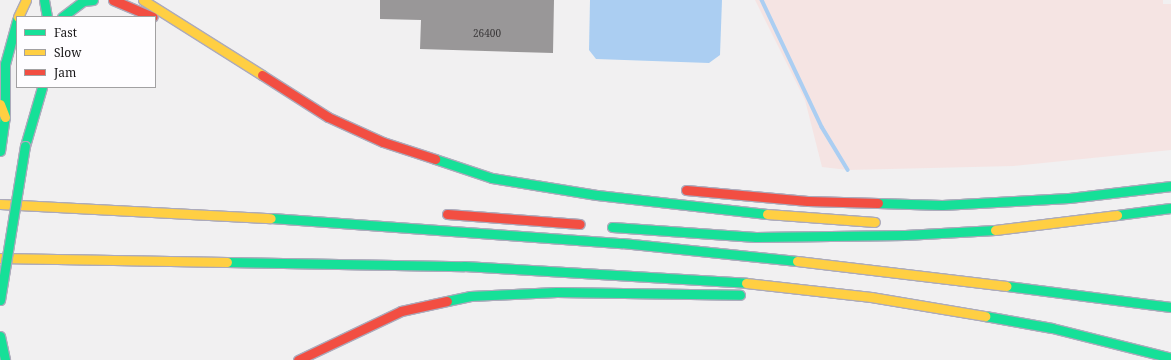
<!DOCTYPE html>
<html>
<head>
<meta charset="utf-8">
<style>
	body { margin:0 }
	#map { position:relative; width:1171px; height:360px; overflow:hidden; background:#f1f0f1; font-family:"Noto Serif",serif }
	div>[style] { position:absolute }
	.green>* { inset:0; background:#f5e4e3 }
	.water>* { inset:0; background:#abcef2 }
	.stream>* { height:3.5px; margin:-1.75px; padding:0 1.75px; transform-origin:1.75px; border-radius:1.75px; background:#abcef2 }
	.building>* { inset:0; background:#999798 }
	.roads { filter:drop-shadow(1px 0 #acaabb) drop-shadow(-1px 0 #acaabb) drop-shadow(0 1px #acaabb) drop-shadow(0 -1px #acaabb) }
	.fast>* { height:9px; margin:-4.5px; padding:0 4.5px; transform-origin:4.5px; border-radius:4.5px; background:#16e098 }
	.slow>* { height:9px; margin:-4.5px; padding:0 4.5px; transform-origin:4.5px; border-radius:4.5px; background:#ffcf43 }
	.jam>* { height:9px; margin:-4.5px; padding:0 4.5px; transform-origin:4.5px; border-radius:4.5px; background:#f24e42 }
	.bridges { filter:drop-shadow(1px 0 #acaabb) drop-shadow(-1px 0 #acaabb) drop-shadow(0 1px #acaabb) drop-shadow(0 -1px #acaabb) }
	.fast-bridge>* { height:9px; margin:-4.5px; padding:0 4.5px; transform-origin:4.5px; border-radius:4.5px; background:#16e098 }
	span { translate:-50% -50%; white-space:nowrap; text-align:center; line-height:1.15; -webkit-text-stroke:4px #fefdff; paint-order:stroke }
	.number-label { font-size:10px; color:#383637 }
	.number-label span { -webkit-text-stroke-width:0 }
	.legend { position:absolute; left:16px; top:16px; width:140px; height:72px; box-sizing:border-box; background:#fefdff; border:1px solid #a2a1a2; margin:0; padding:5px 7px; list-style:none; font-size:12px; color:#171617 }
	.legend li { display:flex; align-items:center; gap:8px; height:20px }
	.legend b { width:20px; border:1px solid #a2a1a2 }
</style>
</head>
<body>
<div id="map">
	<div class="green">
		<div style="clip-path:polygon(755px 0,1163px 0,1163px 4px,1171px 4px,1171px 150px,1014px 166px,848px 170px,822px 167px,805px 100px)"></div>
	</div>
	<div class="water">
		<div style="clip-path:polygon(590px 0,722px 0,720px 55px,709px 63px,596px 59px,589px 50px)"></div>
	</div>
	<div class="stream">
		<div style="left:762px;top:0;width:140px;rotate:64.7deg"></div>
		<div style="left:822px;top:127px;width:50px;rotate:58.8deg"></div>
	</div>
	<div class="building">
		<div style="clip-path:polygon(380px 0,554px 0,553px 53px,420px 49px,421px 20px,380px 19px)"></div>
	</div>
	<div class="roads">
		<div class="fast">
			<div style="left:44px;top:0;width:17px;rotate:80deg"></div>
			<div style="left:62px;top:17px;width:26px;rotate:-37deg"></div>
			<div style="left:83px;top:1px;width:10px;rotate:-6deg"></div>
			<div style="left:25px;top:146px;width:61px;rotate:-73.9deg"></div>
			<div style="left:0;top:151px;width:34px;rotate:-82deg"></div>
			<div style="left:5px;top:117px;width:53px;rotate:-90deg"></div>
			<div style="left:5px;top:64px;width:46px;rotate:-74.7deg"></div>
			<div style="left:435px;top:159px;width:60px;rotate:18.4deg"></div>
			<div style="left:492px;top:178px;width:106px;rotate:9.2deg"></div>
			<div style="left:597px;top:195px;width:171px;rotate:6.4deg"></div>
			<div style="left:878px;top:203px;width:64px;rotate:1.8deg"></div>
			<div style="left:942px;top:205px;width:127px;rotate:-3.2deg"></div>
			<div style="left:1069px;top:198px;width:103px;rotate:-6.7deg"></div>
			<div style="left:1117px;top:215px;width:54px;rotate:-7.4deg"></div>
			<div style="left:271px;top:218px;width:352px;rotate:4.1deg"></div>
			<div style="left:622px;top:243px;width:176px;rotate:5.9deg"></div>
			<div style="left:612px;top:227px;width:144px;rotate:4deg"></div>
			<div style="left:756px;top:237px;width:149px;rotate:-0.8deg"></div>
			<div style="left:905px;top:235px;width:90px;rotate:-3.2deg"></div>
			<div style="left:227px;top:262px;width:237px;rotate:1deg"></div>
			<div style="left:464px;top:266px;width:283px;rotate:3.4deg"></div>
			<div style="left:1007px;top:286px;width:165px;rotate:7.3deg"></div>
			<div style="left:447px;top:301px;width:24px;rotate:-12deg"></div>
			<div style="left:470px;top:296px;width:87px;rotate:-2.6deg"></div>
			<div style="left:557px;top:292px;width:183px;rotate:0.9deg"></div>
			<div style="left:985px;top:316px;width:68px;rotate:10.2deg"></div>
			<div style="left:1052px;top:328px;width:123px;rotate:14.1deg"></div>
			<div style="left:0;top:336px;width:25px;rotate:78deg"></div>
		</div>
		<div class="slow">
			<div style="left:143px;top:0;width:141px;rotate:32.2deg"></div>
			<div style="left:18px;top:17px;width:19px;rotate:-65deg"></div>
			<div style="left:0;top:104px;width:14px;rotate:69deg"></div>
			<div style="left:0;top:204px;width:271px;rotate:3deg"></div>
			<div style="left:767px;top:214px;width:108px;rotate:4.2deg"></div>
			<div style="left:995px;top:230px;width:123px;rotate:-7deg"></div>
			<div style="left:0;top:258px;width:227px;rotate:1deg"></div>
			<div style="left:797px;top:261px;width:211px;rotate:6.8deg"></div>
			<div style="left:746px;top:283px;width:126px;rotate:6.4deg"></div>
			<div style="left:871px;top:297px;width:116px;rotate:9.5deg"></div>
		</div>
		<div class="jam">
			<div style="left:113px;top:0;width:43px;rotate:23deg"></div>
			<div style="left:262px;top:75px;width:78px;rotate:32.5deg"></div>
			<div style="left:328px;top:117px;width:60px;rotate:24.4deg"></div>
			<div style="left:383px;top:142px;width:55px;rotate:18.1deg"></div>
			<div style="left:686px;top:190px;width:122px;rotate:5.2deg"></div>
			<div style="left:808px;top:201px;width:70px;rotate:1.6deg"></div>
			<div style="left:447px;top:214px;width:133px;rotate:4.3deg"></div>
			<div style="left:298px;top:360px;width:114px;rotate:-25.4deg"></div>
			<div style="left:401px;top:311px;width:47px;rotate:-12.3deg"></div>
		</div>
	</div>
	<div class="bridges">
		<div class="fast-bridge">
			<div style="left:0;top:300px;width:156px;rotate:-80.8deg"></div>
		</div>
	</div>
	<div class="number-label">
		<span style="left:487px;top:34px">26400</span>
	</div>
	<ul class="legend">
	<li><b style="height:5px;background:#16e098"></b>Fast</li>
	<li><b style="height:5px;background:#ffcf43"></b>Slow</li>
	<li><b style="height:5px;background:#f24e42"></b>Jam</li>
	</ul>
</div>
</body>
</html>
